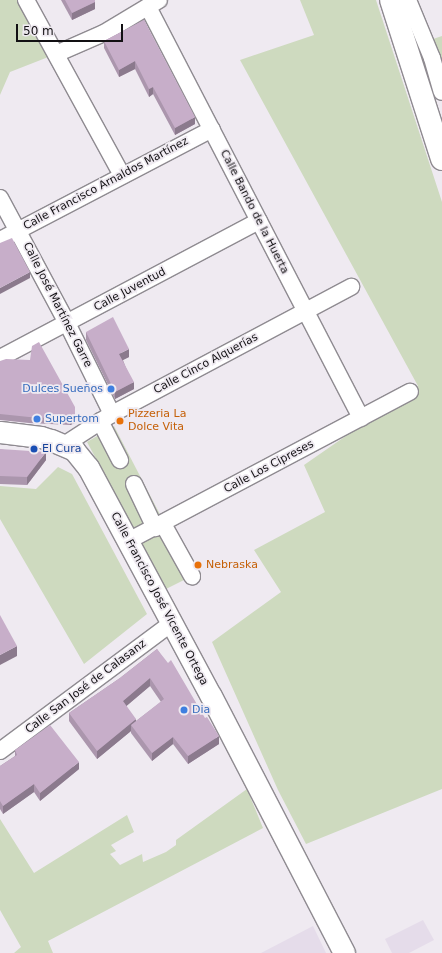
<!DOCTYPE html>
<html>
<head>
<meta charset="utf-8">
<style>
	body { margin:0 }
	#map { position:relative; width:442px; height:953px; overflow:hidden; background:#efeaf1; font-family:"DejaVu Sans",sans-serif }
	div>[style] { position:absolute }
	.built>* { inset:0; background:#e5dcea }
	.green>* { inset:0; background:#cedabf }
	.roads { filter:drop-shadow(1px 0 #8f8b91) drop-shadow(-1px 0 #8f8b91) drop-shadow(0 1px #8f8b91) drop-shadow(0 -1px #8f8b91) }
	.minor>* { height:16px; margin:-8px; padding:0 8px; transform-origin:8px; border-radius:8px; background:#fff }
	.tertiary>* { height:21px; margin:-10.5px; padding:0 10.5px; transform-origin:10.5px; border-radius:10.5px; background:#fff }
	.trunk>* { height:22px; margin:-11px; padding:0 11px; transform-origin:11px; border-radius:11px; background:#fff }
	.wall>* { inset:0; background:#ab96ad }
	.shaded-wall>* { inset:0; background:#8b7a8d }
	.building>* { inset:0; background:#c7aec9 }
	.dots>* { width:11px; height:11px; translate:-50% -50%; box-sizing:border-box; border:2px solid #efeaf1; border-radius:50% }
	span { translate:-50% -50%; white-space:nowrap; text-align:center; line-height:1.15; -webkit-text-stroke:3.5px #efeaf1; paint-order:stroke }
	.street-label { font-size:11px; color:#121013 }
	.shop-label { font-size:11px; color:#366cbe }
	.right { translate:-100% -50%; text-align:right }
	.left { translate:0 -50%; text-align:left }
	.food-label { font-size:11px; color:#c56008 }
	.transit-label { font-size:11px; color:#164399 }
	.scale { position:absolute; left:16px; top:24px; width:107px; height:18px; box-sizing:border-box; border:2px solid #121013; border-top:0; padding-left:5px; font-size:12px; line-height:14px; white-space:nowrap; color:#121013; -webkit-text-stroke:3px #efeaf1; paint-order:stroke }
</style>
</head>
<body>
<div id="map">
	<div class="built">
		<div style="clip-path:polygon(423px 920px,434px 940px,409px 953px,392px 953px,385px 939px)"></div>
		<div style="clip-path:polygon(313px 926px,326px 953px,261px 953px)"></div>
	</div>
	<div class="green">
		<div style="clip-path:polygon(0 0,25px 0,56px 54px,10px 72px,0 95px)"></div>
		<div style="clip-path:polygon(300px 0,376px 0,442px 202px,442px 789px,306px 844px,278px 790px,212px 642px,281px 592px,254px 550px,325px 512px,304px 465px,418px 386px,240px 60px,314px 35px)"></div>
		<div style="clip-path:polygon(442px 36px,442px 65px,433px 39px)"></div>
		<div style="clip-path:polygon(114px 426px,192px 576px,166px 589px,87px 442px)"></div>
		<div style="clip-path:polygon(58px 467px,72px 474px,147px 614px,84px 664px,0 519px,0 486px,36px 489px)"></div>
		<div style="clip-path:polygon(247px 789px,263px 828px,48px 941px,53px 953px,14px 953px,21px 947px,0 910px,0 819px,34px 873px,127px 815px,134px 832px,111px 845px,116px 851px,110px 854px,120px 865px,142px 854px,143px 862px,166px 852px,176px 845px,176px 840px)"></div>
	</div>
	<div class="roads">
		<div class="minor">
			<div style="left:26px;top:0;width:200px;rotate:61.3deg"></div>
			<div style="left:408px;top:0;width:63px;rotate:67.5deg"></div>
			<div style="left:432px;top:58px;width:35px;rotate:74deg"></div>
			<div style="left:148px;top:7px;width:463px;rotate:62.6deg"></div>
			<div style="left:56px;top:54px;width:52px;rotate:-23.6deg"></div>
			<div style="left:104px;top:33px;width:64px;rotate:-31deg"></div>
			<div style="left:0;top:198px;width:142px;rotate:61.8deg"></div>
			<div style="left:67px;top:323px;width:102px;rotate:63.7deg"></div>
			<div style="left:0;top:240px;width:239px;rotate:-27.6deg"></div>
			<div style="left:0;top:358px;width:293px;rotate:-27.9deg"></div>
			<div style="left:100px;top:421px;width:44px;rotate:62.9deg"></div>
			<div style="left:64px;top:445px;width:57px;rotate:-32.9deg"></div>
			<div style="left:112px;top:414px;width:271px;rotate:-28deg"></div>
			<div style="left:134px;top:484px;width:49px;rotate:64.5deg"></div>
			<div style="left:163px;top:524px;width:60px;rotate:60.9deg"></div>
			<div style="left:128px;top:541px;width:319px;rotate:-27.9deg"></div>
			<div style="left:0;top:751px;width:214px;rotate:-36.7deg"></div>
		</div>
		<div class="tertiary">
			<div style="left:0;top:432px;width:41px;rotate:7deg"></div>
			<div style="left:41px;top:437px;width:10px;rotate:17deg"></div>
			<div style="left:51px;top:440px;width:25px;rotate:23deg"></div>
			<div style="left:74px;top:450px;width:22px;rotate:51deg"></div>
			<div style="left:88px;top:467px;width:260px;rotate:61.8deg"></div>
			<div style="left:211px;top:696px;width:289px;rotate:62.6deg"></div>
		</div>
		<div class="trunk">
			<div style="left:391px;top:0;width:167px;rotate:72.2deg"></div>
		</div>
	</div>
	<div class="wall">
		<div style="clip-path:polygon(61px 0,95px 0,95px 9px,72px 20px)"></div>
		<div style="clip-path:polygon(144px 20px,195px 124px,175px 135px,153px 94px,149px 97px,135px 69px,119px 77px,104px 48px,104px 41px)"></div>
		<div style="clip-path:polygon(86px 332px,129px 357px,123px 360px,134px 389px,115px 399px,86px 340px)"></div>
		<div style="clip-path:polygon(0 361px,75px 423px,70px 425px,29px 423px,0 420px)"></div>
		<div style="clip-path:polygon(0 449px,46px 460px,27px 485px,0 484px)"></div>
		<div style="clip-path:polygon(evenodd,157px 649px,219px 744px,188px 764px,173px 744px,152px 761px,131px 733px,131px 731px,97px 759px,69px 721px,69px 713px,120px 678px,157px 649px,150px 686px,161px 702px,136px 721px,126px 706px,150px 686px)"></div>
		<div style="clip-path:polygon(15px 750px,79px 769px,40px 801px,34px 792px,3px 814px,0 809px,0 766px,15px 756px)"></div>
	</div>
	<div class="shaded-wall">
		<div style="clip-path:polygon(95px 2px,95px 9px,72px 20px,72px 13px)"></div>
		<div style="clip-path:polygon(135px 61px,135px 69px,119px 77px,119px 70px)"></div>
		<div style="clip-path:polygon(153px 87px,153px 94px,149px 97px,149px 89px)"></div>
		<div style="clip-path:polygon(195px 117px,195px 124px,175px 135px,175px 128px)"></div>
		<div style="clip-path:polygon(30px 272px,30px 278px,0 294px,0 288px)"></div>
		<div style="clip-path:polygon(129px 349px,129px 357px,119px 362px,119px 354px)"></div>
		<div style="clip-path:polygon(134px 382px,134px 389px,115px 399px,115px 392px)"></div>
		<div style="clip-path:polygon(75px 407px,75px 423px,70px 425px,70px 419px)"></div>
		<div style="clip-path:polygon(46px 452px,46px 460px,27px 485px,27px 477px)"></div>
		<div style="clip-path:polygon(17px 646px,17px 656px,0 665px,0 655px)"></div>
		<div style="clip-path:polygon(150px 678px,150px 686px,123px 709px,123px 701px)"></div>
		<div style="clip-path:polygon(136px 719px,136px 726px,131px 725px,131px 731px,97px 759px,97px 751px)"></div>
		<div style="clip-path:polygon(219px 736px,219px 744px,188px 764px,188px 756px)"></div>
		<div style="clip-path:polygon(173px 737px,173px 744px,152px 761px,152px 753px)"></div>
		<div style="clip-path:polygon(79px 762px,79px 769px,40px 801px,40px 793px)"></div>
		<div style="clip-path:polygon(34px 784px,34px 792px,3px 814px,3px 806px)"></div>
	</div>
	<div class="building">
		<div style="clip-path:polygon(65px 0,95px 0,95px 2px,72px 13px)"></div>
		<div style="clip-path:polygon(144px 20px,195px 117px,175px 128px,153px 87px,149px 89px,135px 61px,119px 70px,104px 41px)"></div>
		<div style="clip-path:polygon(12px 238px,30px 272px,0 288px,0 243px)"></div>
		<div style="clip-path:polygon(113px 317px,129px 349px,119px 354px,134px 382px,115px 392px,86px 332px)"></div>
		<div style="clip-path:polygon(39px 342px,75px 407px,75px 417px,70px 419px,29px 417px,0 414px,0 361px,6px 359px,30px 360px,32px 346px)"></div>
		<div style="clip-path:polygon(0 449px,46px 452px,27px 477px,0 476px)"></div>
		<div style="clip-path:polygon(0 615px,17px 646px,0 655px)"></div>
		<div style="clip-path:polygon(157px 649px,168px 663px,171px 660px,205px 718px,207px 717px,219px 736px,188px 756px,173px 737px,152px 753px,131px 725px,164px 699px,150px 678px,123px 701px,136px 719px,97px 751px,69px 713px,120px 678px)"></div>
		<div style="clip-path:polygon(50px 725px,79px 762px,40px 793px,34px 784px,3px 806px,0 801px,0 766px,17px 755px,15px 750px)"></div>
	</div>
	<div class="dots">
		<div style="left:111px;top:389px;background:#3f7fe0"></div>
		<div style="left:37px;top:419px;background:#3f7fe0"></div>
		<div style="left:120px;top:421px;background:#e8710a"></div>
		<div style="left:34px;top:449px;background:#1a4fb4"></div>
		<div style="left:198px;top:565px;background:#e8710a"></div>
		<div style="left:184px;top:710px;background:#3f7fe0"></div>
	</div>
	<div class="street-label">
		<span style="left:106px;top:184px;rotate:-28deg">Calle Francisco Arnaldos Martínez</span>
		<span style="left:254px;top:212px;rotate:63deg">Calle Bando de la Huerta</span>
		<span style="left:130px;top:290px;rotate:-28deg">Calle Juventud</span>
		<span style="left:57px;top:305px;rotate:63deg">Calle José Martínez Garre</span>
		<span style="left:206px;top:364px;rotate:-28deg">Calle Cinco Alquerías</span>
		<span style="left:269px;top:467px;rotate:-28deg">Calle Los Cipreses</span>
		<span style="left:159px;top:599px;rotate:62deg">Calle Francisco José Vicente Ortega</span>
		<span style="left:86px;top:687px;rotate:-37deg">Calle San José de Calasanz</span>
	</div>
	<div class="shop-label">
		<span class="right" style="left:103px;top:389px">Dulces Sueños</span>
		<span class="left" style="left:45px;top:419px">Supertom</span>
		<span class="left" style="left:192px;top:710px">Dia</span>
	</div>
	<div class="food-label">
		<span class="left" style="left:128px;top:421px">Pizzeria La<br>Dolce Vita</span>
		<span class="left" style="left:206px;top:565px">Nebraska</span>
	</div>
	<div class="transit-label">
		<span class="left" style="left:42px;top:449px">El Cura</span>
	</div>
	<div class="scale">50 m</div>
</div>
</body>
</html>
